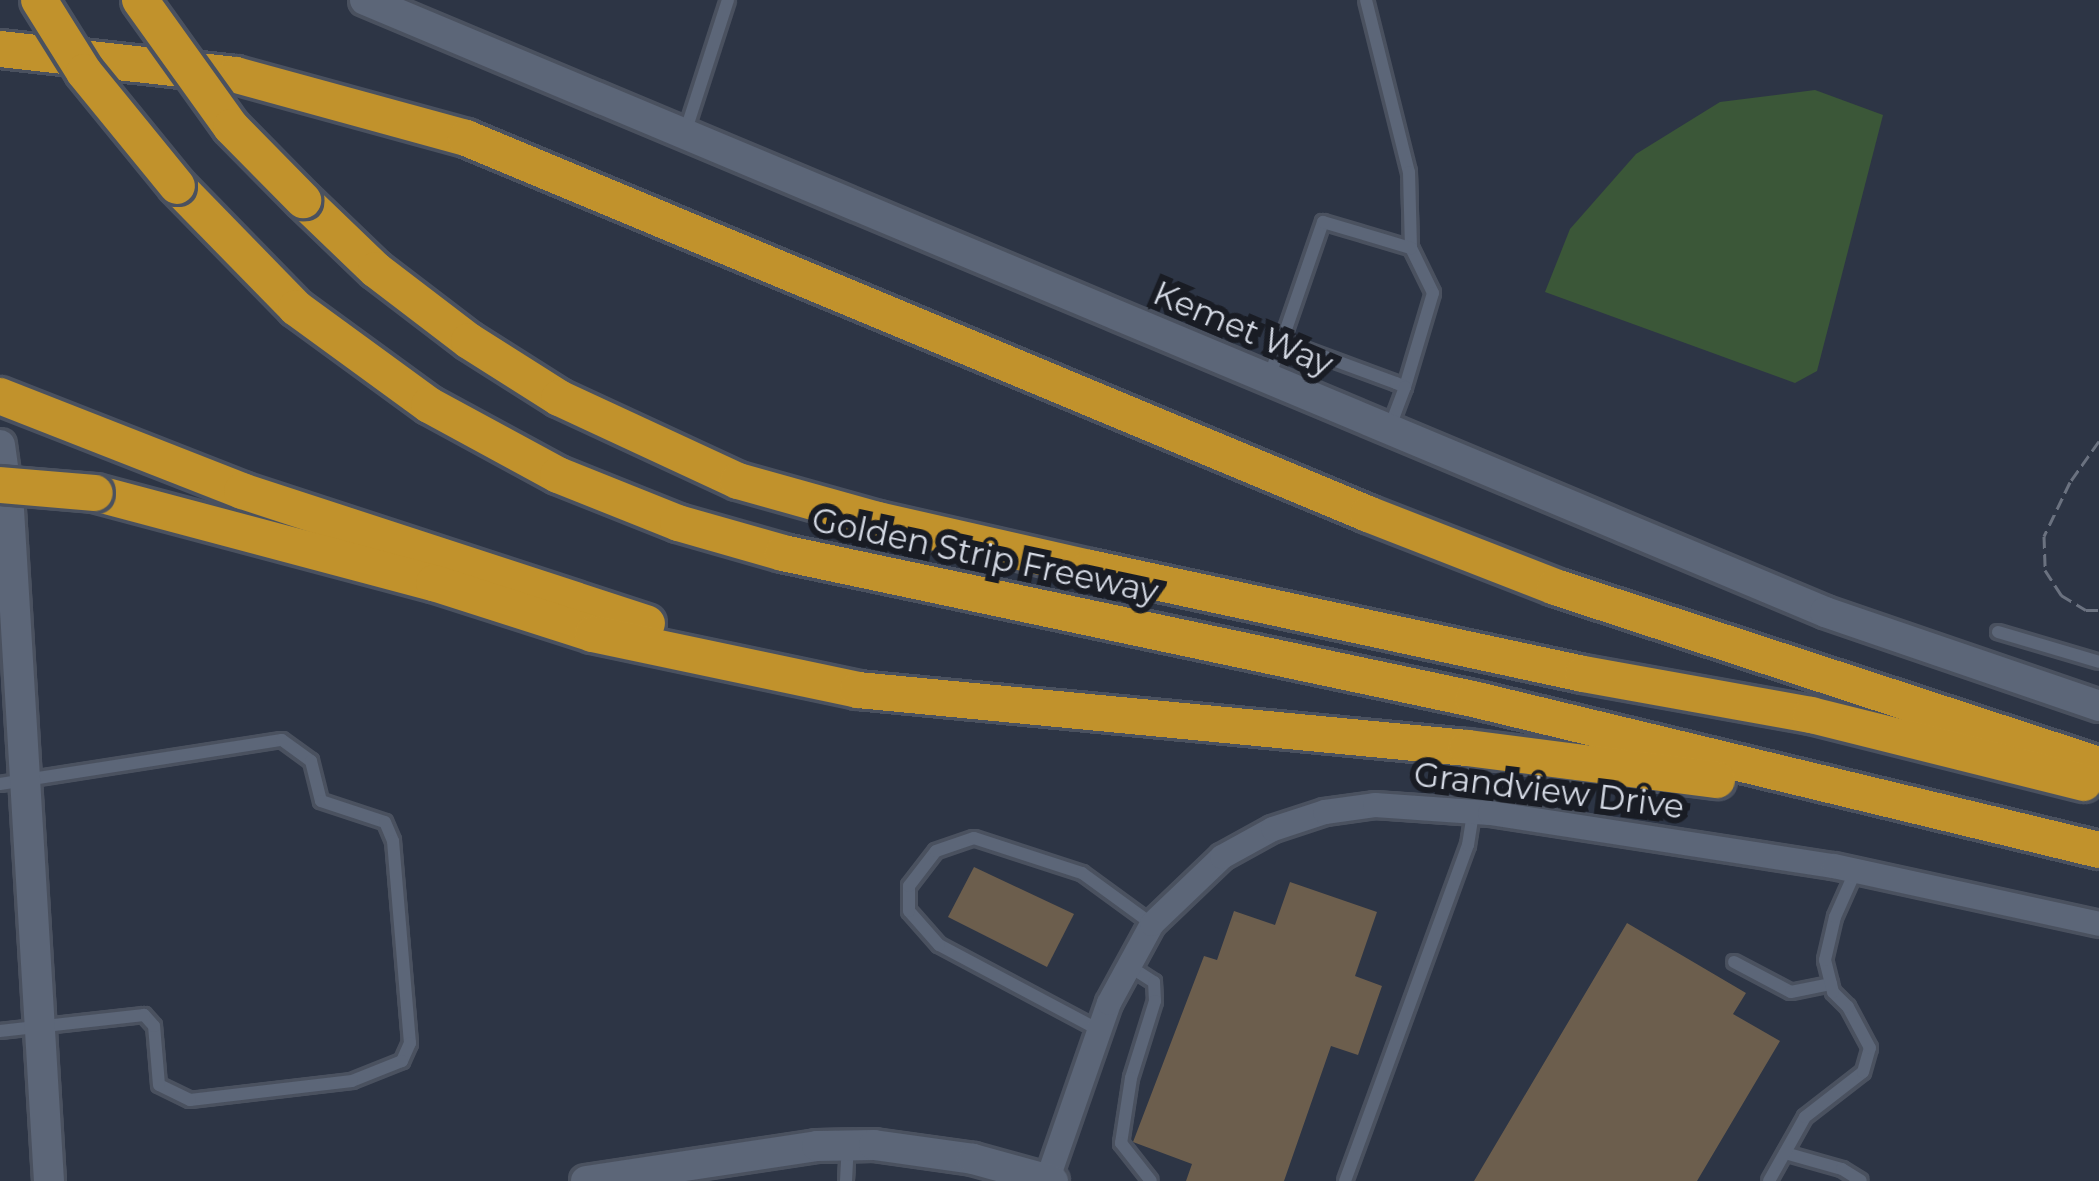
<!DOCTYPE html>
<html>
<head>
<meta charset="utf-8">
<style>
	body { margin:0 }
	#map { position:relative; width:2099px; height:1181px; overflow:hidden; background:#2d3545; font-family:Montserrat,sans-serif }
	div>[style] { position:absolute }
	.green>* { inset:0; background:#3b5738 }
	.building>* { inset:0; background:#6c5e4d }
	.path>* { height:3px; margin-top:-1.5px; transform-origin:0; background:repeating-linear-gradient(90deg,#6b7280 0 12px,transparent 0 18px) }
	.roads { filter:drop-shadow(3px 0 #4a515f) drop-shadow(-3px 0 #4a515f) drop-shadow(0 3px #4a515f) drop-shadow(0 -3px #4a515f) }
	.service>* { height:12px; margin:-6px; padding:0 6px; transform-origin:6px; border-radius:6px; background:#5c6678 }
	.minor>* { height:24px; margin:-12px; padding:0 12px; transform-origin:12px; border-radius:12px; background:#5c6678 }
	.tertiary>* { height:30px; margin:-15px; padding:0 15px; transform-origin:15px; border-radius:15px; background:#5c6678 }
	.motorway>* { height:36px; margin:-18px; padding:0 18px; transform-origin:18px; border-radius:18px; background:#c1922c }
	.bridges { filter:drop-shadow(3px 0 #4a515f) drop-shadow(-3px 0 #4a515f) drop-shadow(0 3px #4a515f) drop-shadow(0 -3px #4a515f) }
	.motorway-bridge>* { height:36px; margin:-18px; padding:0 18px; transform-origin:18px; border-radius:18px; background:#c1922c }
	span { translate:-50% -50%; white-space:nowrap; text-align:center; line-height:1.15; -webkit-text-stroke:12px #191c24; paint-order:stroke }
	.street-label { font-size:33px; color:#d4d9e4 }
</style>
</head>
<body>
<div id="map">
	<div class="green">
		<div style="clip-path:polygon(1815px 90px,1883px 115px,1817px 371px,1795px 383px,1545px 292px,1570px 229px,1636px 154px,1720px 102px)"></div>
	</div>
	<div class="building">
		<div style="clip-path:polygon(974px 867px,1074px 914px,1047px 967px,948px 917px)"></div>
		<div style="clip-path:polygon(1290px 882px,1377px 912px,1355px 976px,1382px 986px,1358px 1055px,1331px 1046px,1284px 1181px,1186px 1181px,1192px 1164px,1133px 1142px,1204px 956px,1217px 960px,1234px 911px,1275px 925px)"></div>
		<div style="clip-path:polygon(1627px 923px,1746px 993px,1733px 1014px,1780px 1041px,1697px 1181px,1474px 1181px)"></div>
	</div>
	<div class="path">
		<div style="left:2099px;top:441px;width:50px;rotate:125.3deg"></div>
		<div style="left:2070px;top:482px;width:60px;rotate:115.7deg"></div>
		<div style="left:2044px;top:536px;width:34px;rotate:88deg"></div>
		<div style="left:2045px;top:570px;width:30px;rotate:57deg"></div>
		<div style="left:2061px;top:595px;width:29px;rotate:31deg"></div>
		<div style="left:2086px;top:610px;width:13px"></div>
	</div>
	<div class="roads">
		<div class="service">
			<div style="left:1366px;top:0;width:177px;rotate:76deg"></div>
			<div style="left:1409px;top:172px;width:76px;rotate:88.5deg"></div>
			<div style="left:1411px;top:248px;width:50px;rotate:63.9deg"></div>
			<div style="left:1433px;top:293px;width:98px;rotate:106.6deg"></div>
			<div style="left:685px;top:133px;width:140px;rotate:-72.1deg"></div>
			<div style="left:1282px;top:341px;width:126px;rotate:-71deg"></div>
			<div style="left:1323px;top:222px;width:92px;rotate:16.5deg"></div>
			<div style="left:1269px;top:378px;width:39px;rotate:-71deg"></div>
			<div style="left:1282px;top:341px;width:121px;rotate:20.2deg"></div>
			<div style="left:1396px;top:383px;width:10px;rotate:24deg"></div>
			<div style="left:1405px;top:387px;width:43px;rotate:110.6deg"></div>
			<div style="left:1998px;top:632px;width:105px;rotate:16.5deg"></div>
			<div style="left:0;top:784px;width:285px;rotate:-8.9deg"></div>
			<div style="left:282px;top:740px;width:36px;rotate:36deg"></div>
			<div style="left:311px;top:761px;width:41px;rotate:76deg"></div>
			<div style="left:321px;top:801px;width:67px;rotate:18.2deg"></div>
			<div style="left:385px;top:822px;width:21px;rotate:67deg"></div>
			<div style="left:393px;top:841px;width:203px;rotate:85.2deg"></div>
			<div style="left:410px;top:1043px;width:20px;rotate:114deg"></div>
			<div style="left:402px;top:1061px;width:54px;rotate:158.2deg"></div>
			<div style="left:352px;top:1081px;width:163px;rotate:173.3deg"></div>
			<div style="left:190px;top:1100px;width:34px;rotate:-154deg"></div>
			<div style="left:159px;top:1085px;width:59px;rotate:-94.8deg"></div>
			<div style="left:154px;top:1026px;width:15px;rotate:-132deg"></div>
			<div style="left:144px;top:1015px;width:145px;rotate:173.7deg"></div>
			<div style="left:1734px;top:962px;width:64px;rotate:27.8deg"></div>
			<div style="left:1791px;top:992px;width:41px;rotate:-11.3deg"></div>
			<div style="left:1129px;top:966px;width:30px;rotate:33deg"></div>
			<div style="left:1154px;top:982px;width:19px;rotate:87deg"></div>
			<div style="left:1155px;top:1001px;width:81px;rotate:107.3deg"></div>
			<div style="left:1131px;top:1078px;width:66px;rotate:98.7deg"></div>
			<div style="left:1121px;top:1143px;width:48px;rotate:51.7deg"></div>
			<div style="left:1099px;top:1030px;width:181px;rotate:-152deg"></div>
			<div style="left:939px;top:945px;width:45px;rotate:-131.4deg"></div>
			<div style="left:909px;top:911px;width:25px;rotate:-90deg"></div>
			<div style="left:909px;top:886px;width:44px;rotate:-52.4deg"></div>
			<div style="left:936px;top:851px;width:40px;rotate:-18.9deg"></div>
			<div style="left:974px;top:838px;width:114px;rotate:18deg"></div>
			<div style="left:1082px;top:873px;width:87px;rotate:36.1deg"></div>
			<div style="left:1785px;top:1153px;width:59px;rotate:15.7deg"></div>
			<div style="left:1842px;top:1169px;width:22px;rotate:32deg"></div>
			<div style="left:846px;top:1181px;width:35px;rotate:-87deg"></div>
			<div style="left:1345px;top:1181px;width:358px;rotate:-69.9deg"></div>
			<div style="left:1468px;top:845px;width:32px;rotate:-81deg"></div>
			<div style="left:1769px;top:1181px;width:73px;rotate:-60.6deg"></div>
			<div style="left:1805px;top:1117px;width:73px;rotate:-37.8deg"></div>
			<div style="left:1863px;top:1072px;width:25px;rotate:-74deg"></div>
			<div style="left:1870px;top:1048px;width:47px;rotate:-118.2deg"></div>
			<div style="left:1848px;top:1007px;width:21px;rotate:-135deg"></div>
			<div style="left:1833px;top:992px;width:33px;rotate:-104deg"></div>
			<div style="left:1825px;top:960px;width:44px;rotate:-76.9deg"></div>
			<div style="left:1835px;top:917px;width:49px;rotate:-66deg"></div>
		</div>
		<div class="minor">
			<div style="left:1048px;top:1178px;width:185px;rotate:-70.8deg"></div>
			<div style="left:1109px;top:1003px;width:90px;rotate:-61.4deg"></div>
			<div style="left:1152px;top:924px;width:97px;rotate:-43.7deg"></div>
			<div style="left:1222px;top:857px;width:58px;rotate:-28.8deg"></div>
			<div style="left:1273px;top:829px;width:55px;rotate:-18.1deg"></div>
			<div style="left:1325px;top:812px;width:50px;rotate:-8deg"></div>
			<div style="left:1375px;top:805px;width:115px;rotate:4deg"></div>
			<div style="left:1490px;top:813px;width:348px;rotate:8.8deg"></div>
			<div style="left:1834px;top:866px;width:271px;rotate:12.3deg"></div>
		</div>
		<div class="tertiary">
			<div style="left:365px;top:0;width:1583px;rotate:22.74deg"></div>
			<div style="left:1825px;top:612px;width:290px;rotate:18.9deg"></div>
			<div style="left:0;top:445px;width:66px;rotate:82.1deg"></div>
			<div style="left:9px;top:510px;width:672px;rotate:86.59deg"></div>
			<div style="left:586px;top:1181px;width:234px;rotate:-8.6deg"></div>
			<div style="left:817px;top:1146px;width:57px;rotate:-1deg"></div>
			<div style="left:874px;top:1145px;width:100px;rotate:8deg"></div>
			<div style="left:973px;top:1159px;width:83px;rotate:15.4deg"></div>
		</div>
		<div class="motorway">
			<div style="left:0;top:49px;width:237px;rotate:6.3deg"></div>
			<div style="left:236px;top:75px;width:238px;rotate:15.3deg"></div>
			<div style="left:466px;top:138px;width:977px;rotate:22.63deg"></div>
			<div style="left:1368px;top:514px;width:201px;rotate:21.3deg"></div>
			<div style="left:1555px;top:587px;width:572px;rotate:18.12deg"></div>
			<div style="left:177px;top:186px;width:170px;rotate:45.7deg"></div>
			<div style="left:296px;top:308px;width:165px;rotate:36.1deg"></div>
			<div style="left:429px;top:405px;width:147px;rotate:28.5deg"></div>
			<div style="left:558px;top:475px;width:129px;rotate:21.8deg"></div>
			<div style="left:678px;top:523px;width:109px;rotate:15.9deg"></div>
			<div style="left:783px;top:553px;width:705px;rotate:11.95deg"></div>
			<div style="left:1473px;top:699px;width:644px;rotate:13.56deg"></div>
			<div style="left:303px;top:200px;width:101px;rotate:43.8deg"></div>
			<div style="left:376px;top:270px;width:117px;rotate:37.4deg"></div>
			<div style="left:469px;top:341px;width:107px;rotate:32.3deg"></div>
			<div style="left:559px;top:398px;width:197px;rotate:24.9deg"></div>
			<div style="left:738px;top:481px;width:145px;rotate:15.6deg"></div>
			<div style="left:878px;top:520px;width:217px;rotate:12.8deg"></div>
			<div style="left:1090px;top:568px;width:504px;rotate:12.13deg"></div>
			<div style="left:1583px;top:674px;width:232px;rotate:10.2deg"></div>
			<div style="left:1811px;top:715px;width:281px;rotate:14deg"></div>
			<div style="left:0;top:396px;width:260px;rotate:21.4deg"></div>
			<div style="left:242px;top:491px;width:426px;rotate:18.1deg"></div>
			<div style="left:95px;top:493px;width:351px;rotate:14.9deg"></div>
			<div style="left:434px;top:583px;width:167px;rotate:17.8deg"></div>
			<div style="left:593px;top:634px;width:271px;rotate:11.9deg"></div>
			<div style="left:858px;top:690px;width:612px;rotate:5.44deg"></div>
			<div style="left:1467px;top:748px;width:252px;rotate:7.3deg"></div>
		</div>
	</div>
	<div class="bridges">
		<div class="motorway-bridge">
			<div style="left:39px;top:0;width:85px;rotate:58deg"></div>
			<div style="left:84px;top:72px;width:147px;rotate:50.8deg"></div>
			<div style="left:140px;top:0;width:156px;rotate:54.4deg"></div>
			<div style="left:231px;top:127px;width:103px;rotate:45.4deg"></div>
			<div style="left:0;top:485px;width:95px;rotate:4.8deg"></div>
		</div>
	</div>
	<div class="street-label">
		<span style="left:1243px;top:329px;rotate:23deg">Kemet Way</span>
		<span style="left:985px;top:556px;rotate:12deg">Golden Strip Freeway</span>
		<span style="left:1549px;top:791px;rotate:7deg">Grandview Drive</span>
	</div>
</div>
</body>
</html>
